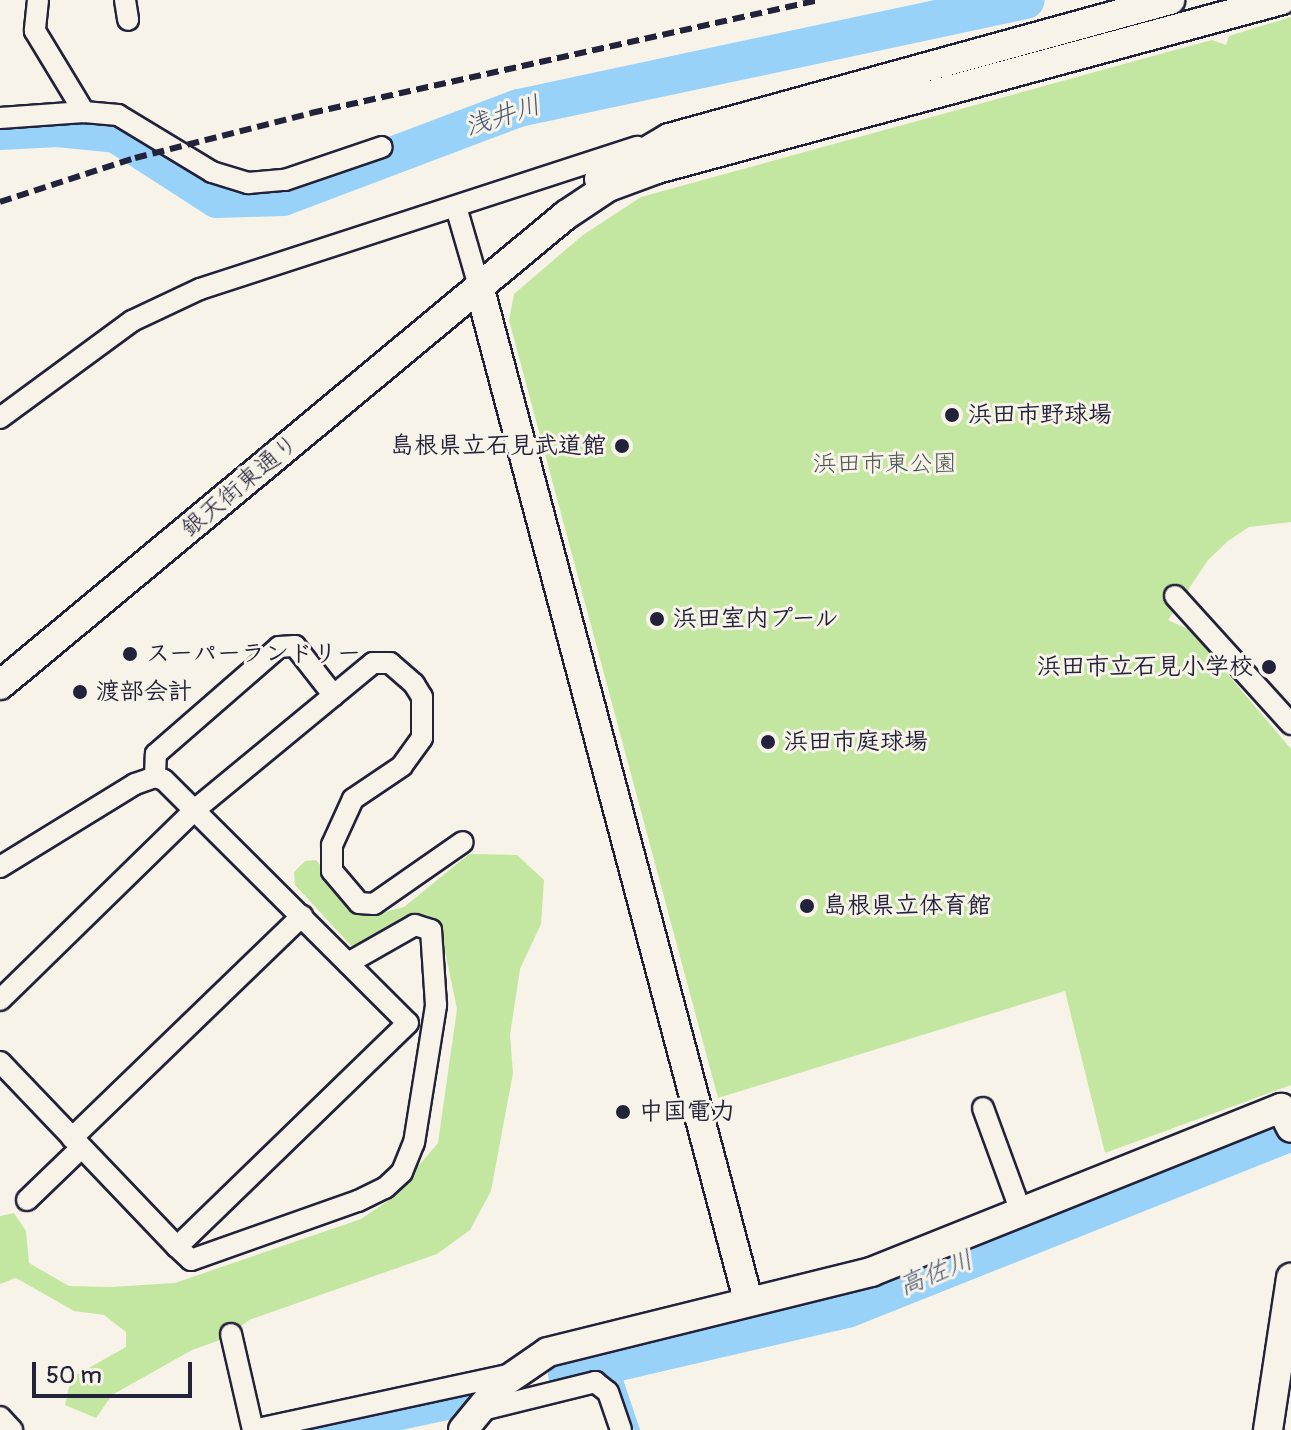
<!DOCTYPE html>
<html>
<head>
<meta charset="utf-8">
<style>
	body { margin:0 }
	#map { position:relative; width:1291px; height:1430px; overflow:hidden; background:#f7f3e8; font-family:Pangolin,"Klee One",sans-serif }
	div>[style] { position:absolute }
	.green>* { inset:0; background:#c3e7a1 }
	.stream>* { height:6px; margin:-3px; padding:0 3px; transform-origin:3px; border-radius:3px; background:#99d2f9 }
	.river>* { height:38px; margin:-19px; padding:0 19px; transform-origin:19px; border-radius:19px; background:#99d2f9 }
	.roads { filter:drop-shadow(2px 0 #22223b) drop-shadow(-2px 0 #22223b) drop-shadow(0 2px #22223b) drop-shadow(0 -2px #22223b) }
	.street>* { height:20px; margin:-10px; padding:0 10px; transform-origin:10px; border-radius:10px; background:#f7f3e8 }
	.secondary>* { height:28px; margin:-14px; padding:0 14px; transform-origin:14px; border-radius:14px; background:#f7f3e8 }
	.rail>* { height:6px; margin-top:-3px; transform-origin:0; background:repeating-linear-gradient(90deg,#22223b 0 12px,transparent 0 18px) }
	.dots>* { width:22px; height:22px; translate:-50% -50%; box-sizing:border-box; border:4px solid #f7f3e8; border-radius:50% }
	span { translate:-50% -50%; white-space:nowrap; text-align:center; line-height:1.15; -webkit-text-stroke:6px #f7f3e8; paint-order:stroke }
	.poi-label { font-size:24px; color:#22223b; font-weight:700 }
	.left { translate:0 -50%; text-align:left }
	.right { translate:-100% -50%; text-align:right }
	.park-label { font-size:24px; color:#4a5354 }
	.street-label { font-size:24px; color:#22223b }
	.water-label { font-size:26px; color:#465774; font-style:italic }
	.scale { position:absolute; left:32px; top:1362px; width:160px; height:36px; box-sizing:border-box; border:4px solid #22223b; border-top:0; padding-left:10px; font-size:24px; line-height:28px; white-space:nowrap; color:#22223b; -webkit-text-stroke:6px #f7f3e8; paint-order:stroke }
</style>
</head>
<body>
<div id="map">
	<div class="green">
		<div style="clip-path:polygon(1291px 17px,1291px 522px,1249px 527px,1228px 541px,1208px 560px,1168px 620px,1190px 630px,1291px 749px,1291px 1085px,1105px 1153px,1065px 991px,718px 1098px,509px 320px,514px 294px,583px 235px,641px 197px,1175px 50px,1212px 40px,1226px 45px,1229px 36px)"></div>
		<div style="clip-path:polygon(469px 854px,517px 855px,544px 880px,541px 924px,520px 969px,510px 1035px,513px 1073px,491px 1191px,470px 1230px,437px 1254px,249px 1320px,226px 1338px,192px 1350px,112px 1395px,96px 1418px,65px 1405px,71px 1378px,126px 1347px,126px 1332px,104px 1315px,74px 1311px,16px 1278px,0 1284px,0 1216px,14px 1213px,26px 1231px,29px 1263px,69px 1286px,111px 1287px,175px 1283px,361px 1219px,388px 1201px,438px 1143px,457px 1009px,439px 922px,424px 915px,355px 950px,295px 885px,294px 872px,305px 861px,316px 860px,358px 912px,373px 915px,404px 907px)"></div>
	</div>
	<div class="stream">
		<div style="left:615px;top:1365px;width:69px;rotate:71.3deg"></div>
	</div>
	<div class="river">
		<div style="left:0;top:131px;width:57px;rotate:-3deg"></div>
		<div style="left:57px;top:128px;width:59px;rotate:5.8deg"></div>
		<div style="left:116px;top:134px;width:120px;rotate:32.8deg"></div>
		<div style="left:217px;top:199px;width:66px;rotate:-1.7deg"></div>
		<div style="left:283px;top:197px;width:252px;rotate:-20.7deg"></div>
		<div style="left:519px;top:108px;width:518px;rotate:-12.03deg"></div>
		<div style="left:567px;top:1374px;width:287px;rotate:-13.1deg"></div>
		<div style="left:847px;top:1309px;width:478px;rotate:-21.7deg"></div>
		<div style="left:311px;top:1430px;width:147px;rotate:-12.1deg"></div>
	</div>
	<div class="roads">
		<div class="street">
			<div style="left:38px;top:0;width:31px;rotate:96deg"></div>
			<div style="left:35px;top:31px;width:95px;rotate:58.8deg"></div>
			<div style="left:125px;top:0;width:20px;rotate:81deg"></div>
			<div style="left:0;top:118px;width:84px;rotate:-4.1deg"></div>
			<div style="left:84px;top:112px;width:34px;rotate:5deg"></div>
			<div style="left:118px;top:115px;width:110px;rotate:31.2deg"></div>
			<div style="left:212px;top:172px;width:38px;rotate:17deg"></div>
			<div style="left:248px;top:183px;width:37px;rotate:-5deg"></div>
			<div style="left:285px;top:180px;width:102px;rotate:-18.8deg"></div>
			<div style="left:456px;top:207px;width:82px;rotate:73.8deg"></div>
			<div style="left:0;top:418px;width:164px;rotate:-36.3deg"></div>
			<div style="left:132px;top:321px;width:75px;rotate:-25.2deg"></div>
			<div style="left:200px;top:289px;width:460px;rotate:-18deg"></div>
			<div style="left:1175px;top:596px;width:173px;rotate:47.8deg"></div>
			<div style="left:155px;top:777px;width:23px;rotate:-88deg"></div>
			<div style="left:156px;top:754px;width:163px;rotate:-41deg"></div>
			<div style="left:279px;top:647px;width:16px;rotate:-4deg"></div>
			<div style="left:295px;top:646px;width:63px;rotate:52deg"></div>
			<div style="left:0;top:867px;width:158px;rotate:-31.6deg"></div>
			<div style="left:135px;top:784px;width:21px;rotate:-19deg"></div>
			<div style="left:155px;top:777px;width:9px;rotate:18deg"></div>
			<div style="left:164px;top:780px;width:344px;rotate:44.9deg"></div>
			<div style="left:408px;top:1023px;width:322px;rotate:135.9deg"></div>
			<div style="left:177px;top:1247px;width:256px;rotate:-133.7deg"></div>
			<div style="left:0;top:1000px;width:275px;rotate:-44.3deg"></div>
			<div style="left:197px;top:808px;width:228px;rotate:-39.5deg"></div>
			<div style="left:373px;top:663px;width:17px"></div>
			<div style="left:390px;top:663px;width:32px;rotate:41deg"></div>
			<div style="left:414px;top:684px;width:15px;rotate:58deg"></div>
			<div style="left:422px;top:697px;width:41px;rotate:90deg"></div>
			<div style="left:422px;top:738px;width:34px;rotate:126deg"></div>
			<div style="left:402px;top:766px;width:59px;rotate:146deg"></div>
			<div style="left:353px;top:799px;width:51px;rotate:114.5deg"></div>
			<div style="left:332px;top:845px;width:26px;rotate:90deg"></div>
			<div style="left:332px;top:871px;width:42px;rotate:49.8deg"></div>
			<div style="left:359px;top:903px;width:15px;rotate:4deg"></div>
			<div style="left:374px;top:904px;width:108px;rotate:-34.9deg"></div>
			<div style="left:983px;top:1108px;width:111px;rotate:69.9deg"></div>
			<div style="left:72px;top:1138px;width:320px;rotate:-44deg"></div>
			<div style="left:27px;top:1200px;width:75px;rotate:-43.9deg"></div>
			<div style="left:177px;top:1247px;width:19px;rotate:43deg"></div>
			<div style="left:191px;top:1260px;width:177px;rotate:-19.5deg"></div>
			<div style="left:358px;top:1201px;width:30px;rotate:-26deg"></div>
			<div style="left:385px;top:1188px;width:23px;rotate:-43deg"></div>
			<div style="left:402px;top:1172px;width:31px;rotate:-68deg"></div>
			<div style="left:414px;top:1143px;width:140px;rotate:-80.9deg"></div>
			<div style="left:436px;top:1005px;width:75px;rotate:-93.8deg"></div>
			<div style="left:431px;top:930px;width:17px;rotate:-163deg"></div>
			<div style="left:415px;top:925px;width:77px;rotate:150.4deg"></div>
			<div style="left:231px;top:1334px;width:98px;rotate:77.1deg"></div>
			<div style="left:478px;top:1411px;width:121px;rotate:-13.9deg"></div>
			<div style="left:595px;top:1382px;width:16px;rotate:38deg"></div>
			<div style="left:608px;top:1392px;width:40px;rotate:71.1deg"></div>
			<div style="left:0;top:1417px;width:18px;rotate:47deg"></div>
			<div style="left:253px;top:1430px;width:264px;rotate:-12.2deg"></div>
		</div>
		<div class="secondary">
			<div style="left:599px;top:179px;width:81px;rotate:-30.4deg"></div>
			<div style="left:669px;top:138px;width:520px;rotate:-15.4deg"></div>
			<div style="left:479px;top:286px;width:1049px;rotate:75.14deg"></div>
			<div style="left:0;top:685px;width:736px;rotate:-39.71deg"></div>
			<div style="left:566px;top:215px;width:50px;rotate:-33.7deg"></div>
			<div style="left:608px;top:187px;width:52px;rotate:-20.2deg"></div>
			<div style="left:657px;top:169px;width:647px;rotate:-15.13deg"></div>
			<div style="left:463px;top:1430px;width:58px;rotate:-50.6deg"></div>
			<div style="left:500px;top:1385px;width:58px;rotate:-34.5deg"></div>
			<div style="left:548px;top:1352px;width:333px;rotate:-13.9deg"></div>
			<div style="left:871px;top:1272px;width:442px;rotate:-21.8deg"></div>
			<div style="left:1281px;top:1108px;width:22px;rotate:63deg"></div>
			<div style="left:1268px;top:1430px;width:154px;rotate:-81.4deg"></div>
		</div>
	</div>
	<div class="rail">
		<div style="left:0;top:202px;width:142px;rotate:-18.1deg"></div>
		<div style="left:135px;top:158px;width:182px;rotate:-14.3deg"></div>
		<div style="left:311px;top:113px;width:520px;rotate:-12.54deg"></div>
	</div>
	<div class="dots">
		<div style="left:952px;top:415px;background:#22223b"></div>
		<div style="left:622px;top:446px;background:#22223b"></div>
		<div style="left:657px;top:619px;background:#22223b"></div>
		<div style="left:130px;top:654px;background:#22223b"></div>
		<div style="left:1269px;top:667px;background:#22223b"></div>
		<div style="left:80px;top:692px;background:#22223b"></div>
		<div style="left:768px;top:742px;background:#22223b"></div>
		<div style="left:807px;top:906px;background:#22223b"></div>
		<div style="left:623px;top:1112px;background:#22223b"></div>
	</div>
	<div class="poi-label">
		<span class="left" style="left:968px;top:415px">浜田市野球場</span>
		<span class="right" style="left:606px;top:446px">島根県立石見武道館</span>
		<span class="left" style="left:673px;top:619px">浜田室内プール</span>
		<span class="left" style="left:146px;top:654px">スーパーランドリー</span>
		<span class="right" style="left:1253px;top:667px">浜田市立石見小学校</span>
		<span class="left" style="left:96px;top:692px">渡部会計</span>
		<span class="left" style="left:784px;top:742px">浜田市庭球場</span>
		<span class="left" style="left:823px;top:906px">島根県立体育館</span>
		<span class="left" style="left:639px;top:1112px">中国電力</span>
	</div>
	<div class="park-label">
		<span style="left:885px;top:464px">浜田市東公園</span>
	</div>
	<div class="street-label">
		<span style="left:240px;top:486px;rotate:-40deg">銀天街東通り</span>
	</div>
	<div class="water-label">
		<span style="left:503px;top:117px;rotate:-18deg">浅井川</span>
		<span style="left:936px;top:1274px;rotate:-22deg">高佐川</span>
	</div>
	<div class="scale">50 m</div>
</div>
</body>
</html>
